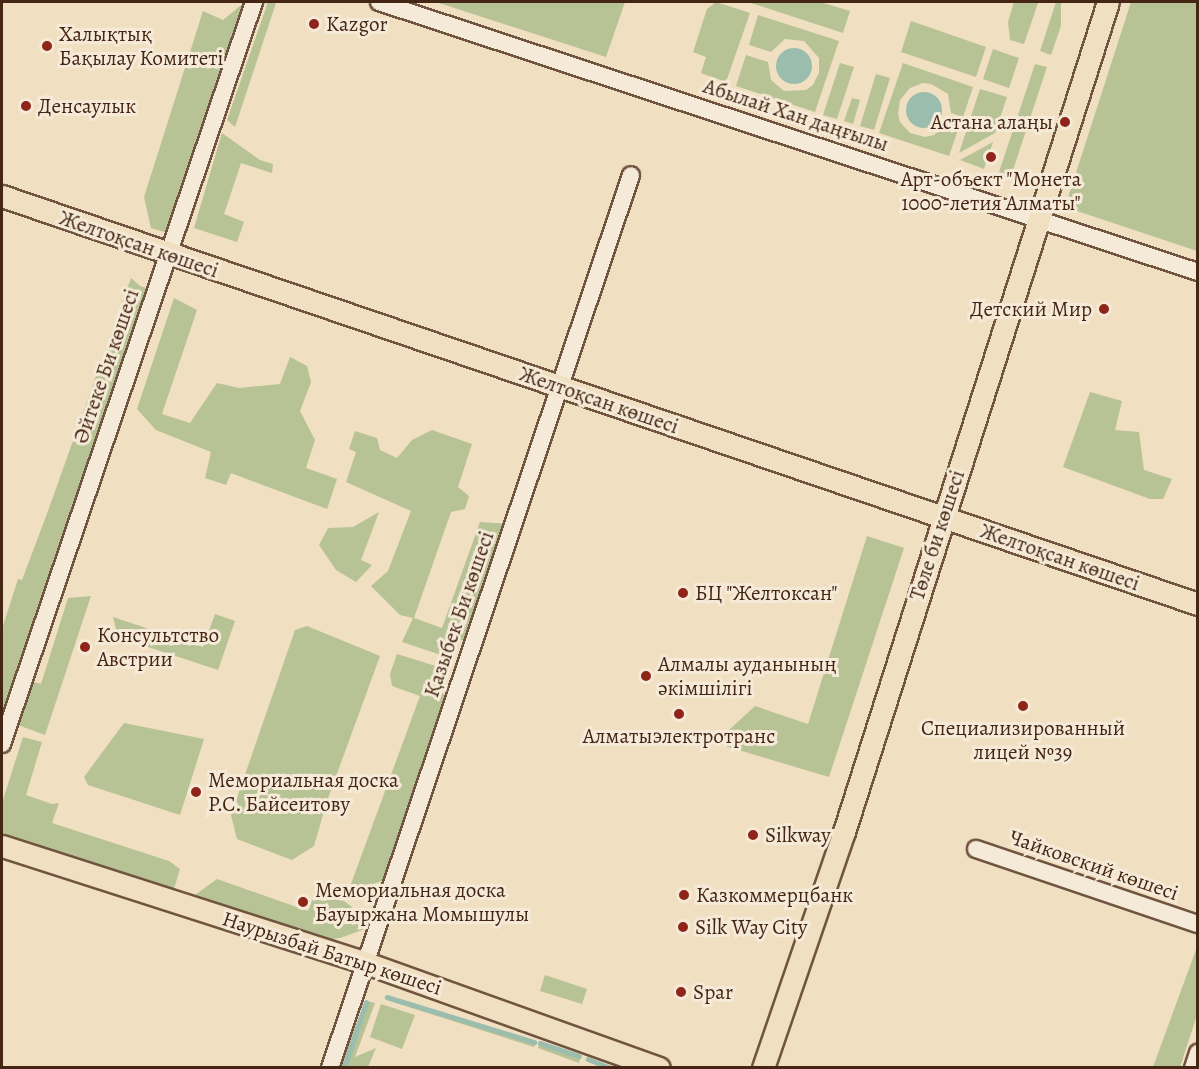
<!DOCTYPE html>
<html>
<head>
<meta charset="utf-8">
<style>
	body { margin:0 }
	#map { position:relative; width:1199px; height:1069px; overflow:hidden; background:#f0dfc1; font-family:Alegreya,serif }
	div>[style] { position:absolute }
	.green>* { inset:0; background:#b7c295 }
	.water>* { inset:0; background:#9bbdae }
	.round { border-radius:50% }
	.stream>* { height:4.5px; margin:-2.25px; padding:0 2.25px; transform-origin:2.25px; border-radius:2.25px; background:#9bbdae }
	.roads { filter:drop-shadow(2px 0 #70543f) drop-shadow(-2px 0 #70543f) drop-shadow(0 2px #70543f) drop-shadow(0 -2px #70543f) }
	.minor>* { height:16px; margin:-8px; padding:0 8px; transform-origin:8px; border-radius:8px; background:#f5ead7 }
	.major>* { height:21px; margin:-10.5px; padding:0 10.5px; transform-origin:10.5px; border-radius:10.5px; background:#f0dfc1 }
	.dots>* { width:16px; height:16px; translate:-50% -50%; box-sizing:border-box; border:3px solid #f5ead7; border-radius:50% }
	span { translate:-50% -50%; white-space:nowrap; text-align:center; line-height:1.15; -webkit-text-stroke:6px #f5ead7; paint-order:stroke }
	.poi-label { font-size:21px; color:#452514 }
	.left { translate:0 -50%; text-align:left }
	.right { translate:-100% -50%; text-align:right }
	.street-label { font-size:21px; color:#452514 }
	.frame { position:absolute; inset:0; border:3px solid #452514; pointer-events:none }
</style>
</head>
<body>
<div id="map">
	<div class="green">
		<div style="clip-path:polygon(245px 2px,249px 2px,168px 233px,151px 228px,144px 197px,203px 11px,223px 20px)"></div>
		<div style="clip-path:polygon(268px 2px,276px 3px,235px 127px,227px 120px)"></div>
		<div style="clip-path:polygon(436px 2px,625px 2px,606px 57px)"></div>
		<div style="clip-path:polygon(716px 2px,750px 13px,726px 82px,701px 73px,706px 57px,693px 52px,707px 9px)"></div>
		<div style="clip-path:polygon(748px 2px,820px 2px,850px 11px,843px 33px)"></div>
		<div style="clip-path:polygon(1014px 2px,1038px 3px,1024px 44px,1010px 40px,1008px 22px)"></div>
		<div style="clip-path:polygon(1056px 2px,1061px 2px,1061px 26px,1051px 55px,1040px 51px)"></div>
		<div style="clip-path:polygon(1131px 2px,1197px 2px,1197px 251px,1065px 207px)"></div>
		<div style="clip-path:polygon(758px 15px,839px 41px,815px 112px,736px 86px,746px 55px,768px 62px,771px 80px,784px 91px,806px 90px,813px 85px,819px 73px,819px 58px,804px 41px,785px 39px,771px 52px,749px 45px)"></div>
		<div style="clip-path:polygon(911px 21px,986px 47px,976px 77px,901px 52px)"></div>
		<div style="clip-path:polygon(993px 49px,1019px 58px,1009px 88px,983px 79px)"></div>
		<div style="clip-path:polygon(840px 63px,854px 67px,837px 119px,823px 115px)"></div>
		<div style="clip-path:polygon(903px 63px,973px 87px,963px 117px,951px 113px,948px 94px,931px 84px,923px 83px,910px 88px,900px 100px,898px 114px,900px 122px,910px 133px,925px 137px,934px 135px,947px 123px,959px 127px,949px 156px,879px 133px)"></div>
		<div style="clip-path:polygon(1035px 64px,1047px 67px,1011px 176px,999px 172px)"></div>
		<div style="clip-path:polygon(876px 74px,890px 78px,874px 130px,860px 126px)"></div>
		<div style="clip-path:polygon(980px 89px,1007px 97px,995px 133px,959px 153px)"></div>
		<div style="clip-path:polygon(852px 98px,860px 100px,853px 124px,844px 121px)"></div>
		<div style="clip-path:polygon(222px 133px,260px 160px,273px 164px,272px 173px,241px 163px,224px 214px,244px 222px,237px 242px,194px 228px)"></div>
		<div style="clip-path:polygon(993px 142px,984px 169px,960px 160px)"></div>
		<div style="clip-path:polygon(131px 278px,140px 286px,155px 291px,2px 744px,2px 629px,18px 579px,22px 580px,48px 511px)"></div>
		<div style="clip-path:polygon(174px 298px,197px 310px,162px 414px,190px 423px,217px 383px,239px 388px,280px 384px,290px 357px,307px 366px,311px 382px,300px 411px,315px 440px,306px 468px,337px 479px,327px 509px,231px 473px,226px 485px,205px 478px,211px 452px,156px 430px,137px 409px)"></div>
		<div style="clip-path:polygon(1090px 392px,1122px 401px,1115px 430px,1139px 432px,1144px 470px,1172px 479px,1163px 499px,1150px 499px,1063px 467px)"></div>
		<div style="clip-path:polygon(432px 430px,472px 444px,458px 487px,469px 496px,465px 509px,451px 512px,414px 618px,442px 628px,480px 522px,510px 524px,470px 639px,449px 642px,444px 656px,402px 642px,413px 618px,400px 615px,371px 586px,388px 571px,411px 511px,346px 482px,356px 452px,349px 449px,355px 431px,377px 438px,380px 450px,397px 458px,412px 440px)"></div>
		<div style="clip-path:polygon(379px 512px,361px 560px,372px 565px,356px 582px,336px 570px,319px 545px,328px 528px,353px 527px)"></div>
		<div style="clip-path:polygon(867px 536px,904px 548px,829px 777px,715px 743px,755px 706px,808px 724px)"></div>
		<div style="clip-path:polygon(91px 596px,45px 735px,15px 724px,30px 681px,41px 684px,68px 598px)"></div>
		<div style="clip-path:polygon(215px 614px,235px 621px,218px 670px,118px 637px,113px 617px,203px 647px)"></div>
		<div style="clip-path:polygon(307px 626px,380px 656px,327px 801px,314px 846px,292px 860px,237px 839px,231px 815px,295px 630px)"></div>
		<div style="clip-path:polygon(397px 654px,439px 667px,439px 688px,448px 700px,382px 881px,348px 892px,420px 696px,392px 686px,390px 674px)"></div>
		<div style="clip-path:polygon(124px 723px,204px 739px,180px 815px,88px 785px,84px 777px)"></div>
		<div style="clip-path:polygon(23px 737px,42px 742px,26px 795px,52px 804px,59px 803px,52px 823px,169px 861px,180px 869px,173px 892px,4px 836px,2px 833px,2px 803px)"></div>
		<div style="clip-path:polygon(217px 879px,308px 911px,316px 890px,344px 901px,365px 917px,365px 929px,340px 938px,325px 940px,195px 895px)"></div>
		<div style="clip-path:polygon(1197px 947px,1197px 1015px,1180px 1067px,1153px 1067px)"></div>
		<div style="clip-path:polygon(545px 975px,587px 989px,582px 1004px,540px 991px)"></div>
		<div style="clip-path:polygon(387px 997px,535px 1044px,534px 1047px,387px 1000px)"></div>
		<div style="clip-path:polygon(365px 1001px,375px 1003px,355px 1057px,376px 1048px,368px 1067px,340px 1067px)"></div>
		<div style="clip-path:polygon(381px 1004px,415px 1015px,402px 1049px,370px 1037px)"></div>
		<div style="clip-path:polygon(539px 1045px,580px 1059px,579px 1063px,538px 1048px)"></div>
	</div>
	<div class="water">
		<div class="round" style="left:776px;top:48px;width:36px;height:36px"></div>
		<div class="round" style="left:906px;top:92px;width:36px;height:36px"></div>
	</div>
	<div class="stream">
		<div style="left:387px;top:997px;width:154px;rotate:17deg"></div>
		<div style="left:540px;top:1043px;width:41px;rotate:18.4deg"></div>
		<div style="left:588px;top:1059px;width:24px;rotate:22deg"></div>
		<div style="left:344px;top:1068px;width:69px;rotate:-71.3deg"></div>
	</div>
	<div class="roads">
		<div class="minor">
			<div style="left:379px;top:2px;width:862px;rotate:18.25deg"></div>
			<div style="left:2px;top:744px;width:784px;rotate:-71.24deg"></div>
			<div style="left:976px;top:849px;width:234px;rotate:18.7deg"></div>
			<div style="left:330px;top:1068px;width:942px;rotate:-71.37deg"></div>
			<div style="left:1193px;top:1068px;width:16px;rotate:-72deg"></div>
		</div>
		<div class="major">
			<div style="left:2px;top:196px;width:1264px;rotate:18.84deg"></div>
			<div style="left:2px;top:846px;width:382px;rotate:17.8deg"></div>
			<div style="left:366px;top:963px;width:311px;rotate:19.7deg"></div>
			<div style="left:763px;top:1068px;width:250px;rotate:-71.1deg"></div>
			<div style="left:844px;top:832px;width:871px;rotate:-72.36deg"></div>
		</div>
	</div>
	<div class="dots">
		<div style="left:314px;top:24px;background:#8f2418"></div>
		<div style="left:47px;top:46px;background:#8f2418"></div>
		<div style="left:26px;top:106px;background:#8f2418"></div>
		<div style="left:1065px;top:122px;background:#8f2418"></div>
		<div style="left:991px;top:157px;background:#8f2418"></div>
		<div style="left:1104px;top:309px;background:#8f2418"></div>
		<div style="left:683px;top:593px;background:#8f2418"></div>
		<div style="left:85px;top:647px;background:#8f2418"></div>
		<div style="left:646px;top:676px;background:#8f2418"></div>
		<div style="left:1023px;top:706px;background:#8f2418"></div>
		<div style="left:679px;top:714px;background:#8f2418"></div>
		<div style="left:196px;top:792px;background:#8f2418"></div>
		<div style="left:753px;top:835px;background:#8f2418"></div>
		<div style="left:684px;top:895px;background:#8f2418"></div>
		<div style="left:303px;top:902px;background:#8f2418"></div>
		<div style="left:683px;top:927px;background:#8f2418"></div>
		<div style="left:681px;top:992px;background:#8f2418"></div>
	</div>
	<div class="poi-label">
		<span class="left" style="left:326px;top:24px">Kazgor</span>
		<span class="left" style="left:59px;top:46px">Халықтық<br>Бақылау Комитеті</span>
		<span class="left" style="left:38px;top:106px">Денсаулык</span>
		<span class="right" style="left:1053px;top:122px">Астана алаңы</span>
		<span style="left:991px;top:191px">Арт-объект "Монета<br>1000-летия Алматы"</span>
		<span class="right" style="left:1092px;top:309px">Детский Мир</span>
		<span class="left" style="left:695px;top:593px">БЦ "Желтоксан"</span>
		<span class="left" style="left:97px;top:647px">Консультство<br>Австрии</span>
		<span class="left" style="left:658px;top:676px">Алмалы ауданының<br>әкімшілігі</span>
		<span style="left:1023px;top:740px">Специализированный<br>лицей №39</span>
		<span style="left:679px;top:736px">Алматыэлектротранс</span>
		<span class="left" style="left:208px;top:792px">Мемориальная доска<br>Р.С. Байсеитову</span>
		<span class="left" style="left:765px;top:835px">Silkway</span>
		<span class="left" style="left:315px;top:902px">Мемориальная доска<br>Бауыржана Момышулы</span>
		<span class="left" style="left:696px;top:895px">Казкоммерцбанк</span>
		<span class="left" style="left:695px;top:927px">Silk Way City</span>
		<span class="left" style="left:693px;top:992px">Spar</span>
	</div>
	<div class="street-label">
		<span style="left:796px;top:115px;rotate:18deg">Абылай Хан даңғылы</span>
		<span style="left:139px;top:244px;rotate:19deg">Желтоқсан көшесі</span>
		<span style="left:106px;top:366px;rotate:-71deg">Әйтеке Би көшесі</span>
		<span style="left:599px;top:400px;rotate:19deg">Желтоқсан көшесі</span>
		<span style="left:937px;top:535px;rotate:-72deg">Төле би көшесі</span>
		<span style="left:1060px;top:557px;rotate:19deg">Желтоқсан көшесі</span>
		<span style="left:459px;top:614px;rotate:-71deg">Қазыбек Би көшесі</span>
		<span style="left:1094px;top:865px;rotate:19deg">Чайковский көшесі</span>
		<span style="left:332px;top:953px;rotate:18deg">Наурызбай Батыр көшесі</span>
	</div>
	<div class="frame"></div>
</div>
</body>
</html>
